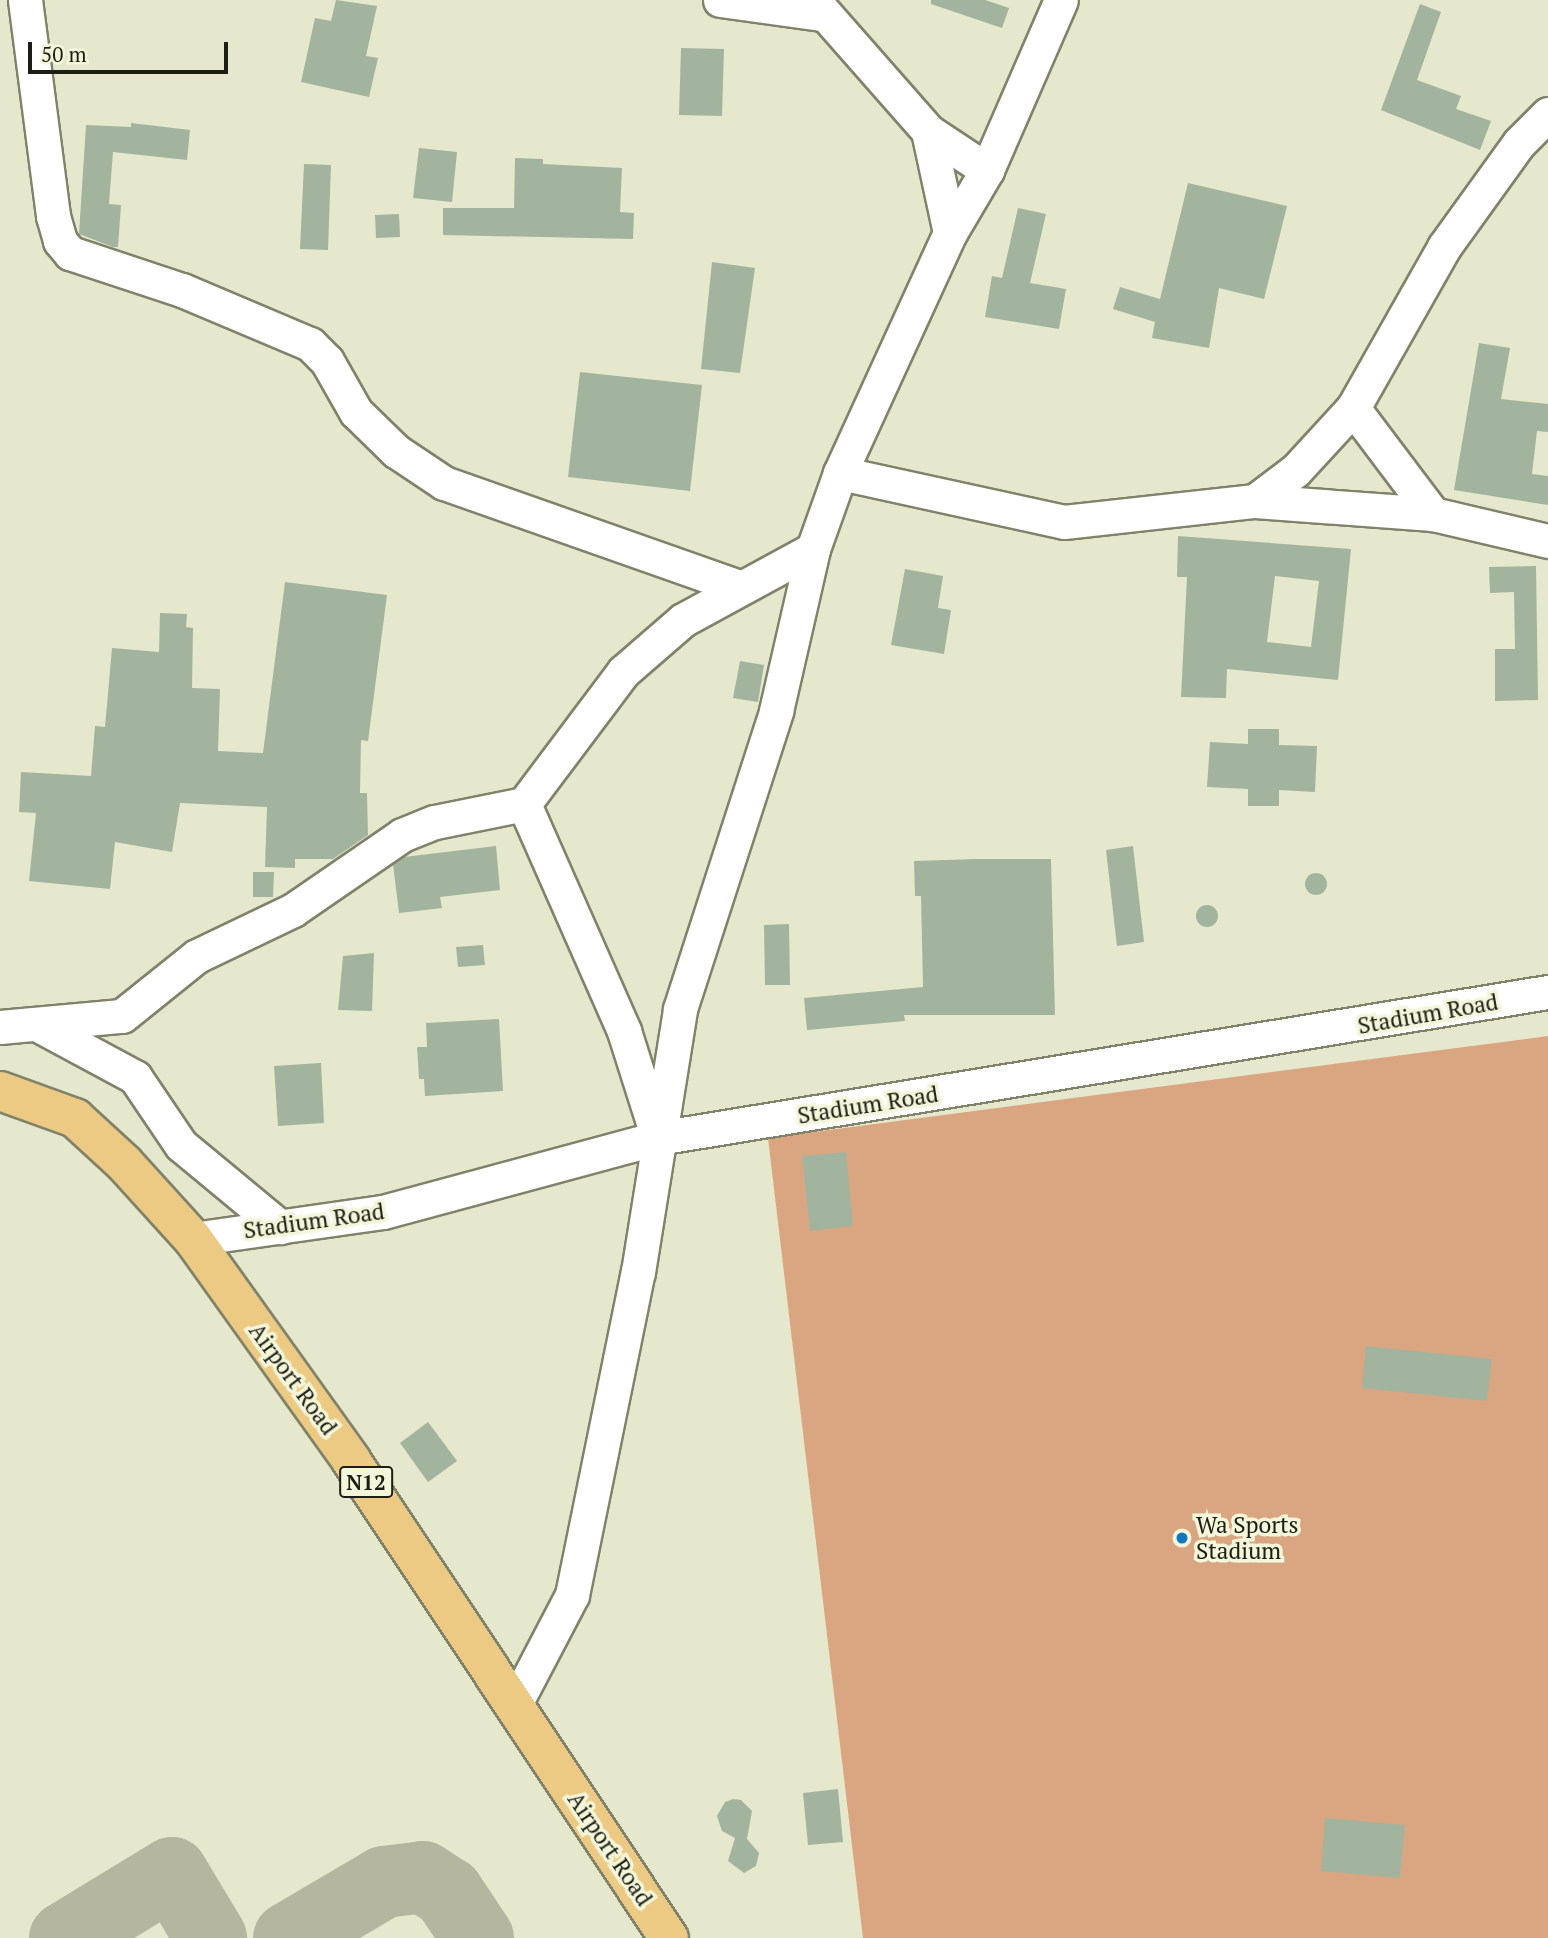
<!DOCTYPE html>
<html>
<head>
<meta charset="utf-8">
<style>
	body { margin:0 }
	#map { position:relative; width:1548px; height:1938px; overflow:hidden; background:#e5e8cd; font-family:"PT Serif",serif }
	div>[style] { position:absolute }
	.green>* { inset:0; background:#d9a681 }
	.taxiway>* { height:72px; margin:-36px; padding:0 36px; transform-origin:36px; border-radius:36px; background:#b4b6a0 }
	.building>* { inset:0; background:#a3b49e }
	.round { border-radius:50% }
	.roads { filter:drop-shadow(2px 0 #80836a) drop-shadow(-2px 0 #80836a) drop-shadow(0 2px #80836a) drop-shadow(0 -2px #80836a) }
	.minor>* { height:33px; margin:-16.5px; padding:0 16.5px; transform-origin:16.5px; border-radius:16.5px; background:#fff }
	.highway>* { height:38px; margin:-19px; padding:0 19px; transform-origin:19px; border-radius:19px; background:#ecca84 }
	.dots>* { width:19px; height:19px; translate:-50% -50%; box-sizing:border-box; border:4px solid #f3f6da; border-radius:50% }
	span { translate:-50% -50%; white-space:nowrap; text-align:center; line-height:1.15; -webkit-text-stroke:7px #f3f6da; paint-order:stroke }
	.shield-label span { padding:2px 5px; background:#f3f6da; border:2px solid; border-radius:5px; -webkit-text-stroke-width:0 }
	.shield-label { font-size:21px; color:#1d1e14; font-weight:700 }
	.street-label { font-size:23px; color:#1d1e14 }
	.poi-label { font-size:23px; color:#1d1e14 }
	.left { translate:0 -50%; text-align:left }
	.scale { position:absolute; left:28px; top:42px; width:200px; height:32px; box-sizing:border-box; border:4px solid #1d1e14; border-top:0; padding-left:9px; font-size:21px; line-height:24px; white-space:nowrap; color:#1d1e14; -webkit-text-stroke:5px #f3f6da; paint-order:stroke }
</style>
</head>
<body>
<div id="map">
	<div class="green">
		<div style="clip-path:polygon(1548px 1036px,1548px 1938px,863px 1938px,768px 1138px)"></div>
	</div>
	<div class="taxiway">
		<div style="left:65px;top:1938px;width:125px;rotate:-31.3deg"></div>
		<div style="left:172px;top:1873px;width:76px;rotate:59deg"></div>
		<div style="left:289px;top:1938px;width:110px;rotate:-30.5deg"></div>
		<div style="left:384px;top:1882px;width:39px;rotate:-7deg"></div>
		<div style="left:423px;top:1877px;width:30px;rotate:33deg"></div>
		<div style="left:448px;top:1893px;width:54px;rotate:56.3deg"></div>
	</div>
	<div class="building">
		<div style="clip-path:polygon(336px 0,377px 6px,366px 56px,378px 58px,369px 97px,301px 82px,315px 18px,331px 21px)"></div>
		<div style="clip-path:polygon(931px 0,985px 0,1009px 8px,1002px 28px,931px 4px)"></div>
		<div style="clip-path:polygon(1420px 4px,1441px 12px,1417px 80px,1461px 96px,1456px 109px,1491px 121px,1480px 150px,1381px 110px)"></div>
		<div style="clip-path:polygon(681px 48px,724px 49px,722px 116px,679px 115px)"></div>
		<div style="clip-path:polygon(131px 123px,190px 130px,187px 160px,113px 152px,109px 204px,121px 205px,118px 247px,113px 247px,79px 234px,86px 125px,131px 127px)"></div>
		<div style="clip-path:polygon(419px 148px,457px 152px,452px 202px,413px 198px)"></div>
		<div style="clip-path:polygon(515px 158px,543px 159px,543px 164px,622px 168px,620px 212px,634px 213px,633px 239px,443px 235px,443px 208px,514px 208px)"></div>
		<div style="clip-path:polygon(304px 164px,331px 165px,328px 250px,300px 249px)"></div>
		<div style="clip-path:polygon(1188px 183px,1287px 206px,1264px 299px,1219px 288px,1209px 348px,1152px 338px,1155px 322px,1113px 309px,1120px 287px,1160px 299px)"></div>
		<div style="clip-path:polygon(1018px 208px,1046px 214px,1030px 283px,1066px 289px,1059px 329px,985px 317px,992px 276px,1002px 278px)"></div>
		<div style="clip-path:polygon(399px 214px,400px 237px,376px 238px,375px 215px)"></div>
		<div style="clip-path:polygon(712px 262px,755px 268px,740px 373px,701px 369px)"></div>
		<div style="clip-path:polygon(1479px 343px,1510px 348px,1501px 399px,1548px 404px,1548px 432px,1537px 431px,1532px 474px,1548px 476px,1548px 505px,1454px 490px)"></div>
		<div style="clip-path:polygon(580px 372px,702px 385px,690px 491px,568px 477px)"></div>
		<div style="clip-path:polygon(evenodd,1178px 536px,1351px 549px,1338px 680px,1227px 669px,1226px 698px,1181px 697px,1187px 577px,1177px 577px,1178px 536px,1275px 576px,1319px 581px,1311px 647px,1267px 642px,1275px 576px)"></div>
		<div style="clip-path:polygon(1536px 566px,1538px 700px,1495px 701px,1495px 649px,1515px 649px,1514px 592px,1490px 593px,1489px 567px)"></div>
		<div style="clip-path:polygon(905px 569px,943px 576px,938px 608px,951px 610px,944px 654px,891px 645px)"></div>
		<div style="clip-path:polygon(285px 582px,387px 595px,368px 741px,361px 740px,360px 793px,367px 793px,368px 835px,333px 859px,295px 859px,295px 868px,265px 867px,267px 807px,180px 803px,172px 852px,115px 842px,110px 889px,29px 881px,36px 813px,19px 812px,21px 772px,91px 776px,95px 726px,105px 727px,112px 648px,159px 652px,160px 613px,187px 614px,186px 627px,193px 628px,192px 688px,220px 689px,218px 751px,263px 753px)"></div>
		<div style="clip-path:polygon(740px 661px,764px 665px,758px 702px,733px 698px)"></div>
		<div style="clip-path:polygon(1248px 729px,1279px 729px,1279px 745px,1317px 746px,1315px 792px,1279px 790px,1279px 806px,1248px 806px,1248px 789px,1207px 787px,1210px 742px,1248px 744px)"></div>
		<div style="clip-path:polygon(496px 846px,500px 890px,440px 897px,442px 908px,399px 913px,393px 864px,404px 857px)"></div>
		<div style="clip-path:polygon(1133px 846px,1144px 942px,1117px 946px,1106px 850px)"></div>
		<div style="clip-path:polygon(977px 859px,1051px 859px,1055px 1015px,904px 1015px,905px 1021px,807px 1030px,804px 998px,923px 987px,921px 896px,915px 896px,914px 861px)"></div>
		<div style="clip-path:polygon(253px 872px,274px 872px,273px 897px,253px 897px)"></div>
		<div class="round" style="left:1305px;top:873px;width:22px;height:22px"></div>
		<div class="round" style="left:1196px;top:905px;width:22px;height:22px"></div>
		<div style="clip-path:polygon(789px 924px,790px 985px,765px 985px,764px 925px)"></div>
		<div style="clip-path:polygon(483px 945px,485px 965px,458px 967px,456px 947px)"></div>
		<div style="clip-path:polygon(374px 953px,372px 1011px,338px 1010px,343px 956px)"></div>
		<div style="clip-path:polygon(499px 1019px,503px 1091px,425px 1096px,424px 1079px,419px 1079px,417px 1047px,427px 1047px,426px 1023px)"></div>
		<div style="clip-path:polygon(321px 1063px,324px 1123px,278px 1126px,274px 1066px)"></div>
		<div style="clip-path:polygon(846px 1152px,853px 1226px,810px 1231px,802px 1156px)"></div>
		<div style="clip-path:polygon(1366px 1346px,1492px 1359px,1487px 1401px,1362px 1388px)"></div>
		<div style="clip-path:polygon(428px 1422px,457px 1461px,428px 1482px,400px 1443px)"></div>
		<div style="clip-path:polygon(838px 1789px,843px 1842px,808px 1845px,803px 1793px)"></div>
		<div style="clip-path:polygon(733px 1799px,741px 1800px,752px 1811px,747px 1839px,759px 1853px,756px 1866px,744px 1873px,728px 1861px,735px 1838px,722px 1831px,717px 1816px,725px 1802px)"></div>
		<div style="clip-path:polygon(1325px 1818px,1405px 1825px,1400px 1878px,1321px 1871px)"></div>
	</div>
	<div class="roads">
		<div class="minor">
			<div style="left:25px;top:0;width:218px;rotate:82.6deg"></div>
			<div style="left:53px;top:216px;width:26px;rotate:74deg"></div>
			<div style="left:60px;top:241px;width:16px;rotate:50deg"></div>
			<div style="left:70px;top:253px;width:118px;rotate:18.3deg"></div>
			<div style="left:182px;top:290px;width:139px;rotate:22.9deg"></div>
			<div style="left:310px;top:344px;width:24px;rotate:45deg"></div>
			<div style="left:327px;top:361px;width:59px;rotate:60.4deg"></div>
			<div style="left:356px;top:412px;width:56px;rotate:44.3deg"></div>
			<div style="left:396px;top:451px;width:58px;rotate:33.7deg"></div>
			<div style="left:444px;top:483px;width:314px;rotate:19.4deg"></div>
			<div style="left:720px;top:0;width:102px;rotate:7.9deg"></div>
			<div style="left:813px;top:0;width:174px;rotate:48.7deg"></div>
			<div style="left:928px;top:131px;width:71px;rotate:33.5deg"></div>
			<div style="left:928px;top:131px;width:104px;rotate:77.8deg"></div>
			<div style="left:1353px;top:408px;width:133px;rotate:53deg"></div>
			<div style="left:840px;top:473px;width:229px;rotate:12.3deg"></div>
			<div style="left:1064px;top:522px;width:192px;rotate:-6.3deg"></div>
			<div style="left:1255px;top:501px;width:178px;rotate:4.2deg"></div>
			<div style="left:1433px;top:514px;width:118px;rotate:13.2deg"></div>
			<div style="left:1255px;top:501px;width:51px;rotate:-37.1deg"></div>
			<div style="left:1296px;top:470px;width:84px;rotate:-47.4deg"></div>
			<div style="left:1353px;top:408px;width:185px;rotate:-60.5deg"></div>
			<div style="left:1444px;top:247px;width:128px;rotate:-54.2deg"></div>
			<div style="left:1519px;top:143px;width:41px;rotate:-45deg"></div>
			<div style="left:524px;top:804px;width:248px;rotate:66.2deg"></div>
			<div style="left:624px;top:1031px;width:112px;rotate:72.4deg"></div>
			<div style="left:0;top:1027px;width:122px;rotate:-5.2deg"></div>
			<div style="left:122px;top:1016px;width:96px;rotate:-38.7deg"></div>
			<div style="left:197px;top:956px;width:106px;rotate:-25.6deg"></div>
			<div style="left:293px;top:910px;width:132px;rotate:-34.5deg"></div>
			<div style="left:402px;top:835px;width:35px;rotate:-22deg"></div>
			<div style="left:435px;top:822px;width:91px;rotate:-11.4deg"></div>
			<div style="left:524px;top:804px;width:165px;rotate:-53.1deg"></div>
			<div style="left:623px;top:672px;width:79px;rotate:-40.9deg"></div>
			<div style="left:683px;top:620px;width:148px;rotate:-28.6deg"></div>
			<div style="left:42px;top:1027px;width:106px;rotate:28.3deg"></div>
			<div style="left:135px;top:1077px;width:82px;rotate:55.9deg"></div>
			<div style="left:181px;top:1145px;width:129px;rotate:39.6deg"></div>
			<div style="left:193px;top:1239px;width:192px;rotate:-8.1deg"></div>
			<div style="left:383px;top:1212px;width:285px;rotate:-15.1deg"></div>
			<div style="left:658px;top:1138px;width:902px;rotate:-9.32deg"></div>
			<div style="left:514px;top:1706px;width:125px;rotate:-62.4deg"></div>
			<div style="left:572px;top:1595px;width:330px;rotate:-78.5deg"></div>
			<div style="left:638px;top:1272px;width:266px;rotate:-80.9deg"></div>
			<div style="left:680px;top:1009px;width:313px;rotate:-72.1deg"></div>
			<div style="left:776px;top:711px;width:166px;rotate:-77.1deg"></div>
			<div style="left:813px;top:549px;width:81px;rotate:-70.4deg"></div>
			<div style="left:840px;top:473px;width:264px;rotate:-65.4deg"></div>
			<div style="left:950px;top:233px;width:73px;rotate:-59.6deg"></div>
			<div style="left:987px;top:170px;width:185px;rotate:-66.5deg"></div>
		</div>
		<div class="highway">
			<div style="left:0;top:1091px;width:80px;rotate:19.8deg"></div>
			<div style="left:75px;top:1118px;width:67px;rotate:42.6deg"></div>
			<div style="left:124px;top:1163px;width:103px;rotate:47.8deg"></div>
			<div style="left:193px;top:1239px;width:272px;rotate:54.4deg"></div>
			<div style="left:351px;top:1460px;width:574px;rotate:56.37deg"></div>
		</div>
	</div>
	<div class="dots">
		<div style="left:1182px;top:1538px;background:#1177c3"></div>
	</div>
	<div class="shield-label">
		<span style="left:366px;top:1482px">N12</span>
	</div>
	<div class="street-label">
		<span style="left:1428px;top:1014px;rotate:-10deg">Stadium Road</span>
		<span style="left:868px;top:1105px;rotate:-9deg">Stadium Road</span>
		<span style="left:314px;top:1221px;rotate:-8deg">Stadium Road</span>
		<span style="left:293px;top:1379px;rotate:54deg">Airport Road</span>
		<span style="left:610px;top:1849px;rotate:56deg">Airport Road</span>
	</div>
	<div class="poi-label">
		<span class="left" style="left:1196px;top:1538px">Wa Sports<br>Stadium</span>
	</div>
	<div class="scale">50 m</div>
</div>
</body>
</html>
